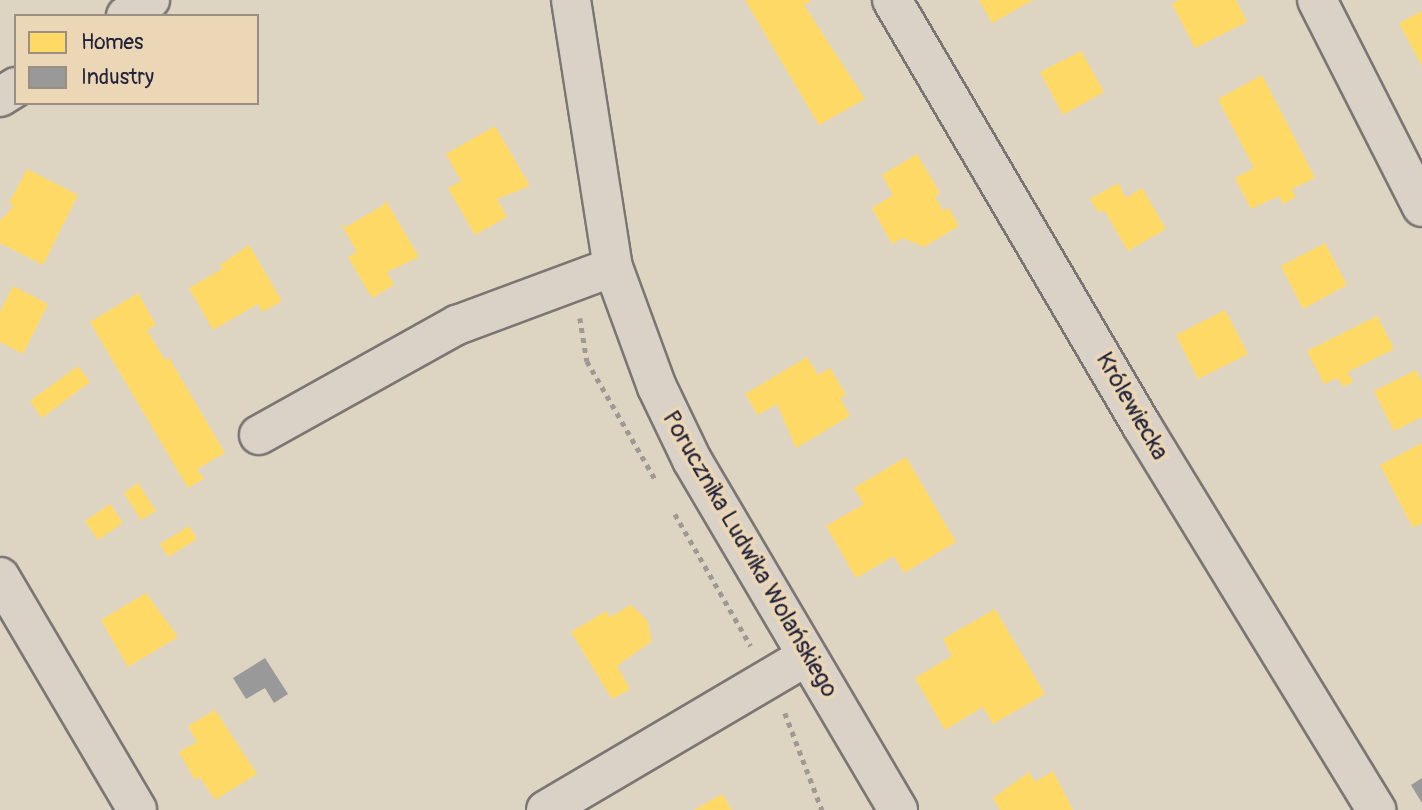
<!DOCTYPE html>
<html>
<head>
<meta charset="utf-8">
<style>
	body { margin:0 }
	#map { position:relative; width:1422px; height:810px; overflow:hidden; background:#ded4c2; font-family:Pangolin,sans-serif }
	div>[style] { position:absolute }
	.homes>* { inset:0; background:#ffd966 }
	.industry>* { inset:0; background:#999 }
	.path>* { height:4.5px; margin-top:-2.25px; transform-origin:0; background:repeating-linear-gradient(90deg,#9f9993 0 5px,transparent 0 10px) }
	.roads { filter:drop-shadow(2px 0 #7b7673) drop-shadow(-2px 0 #7b7673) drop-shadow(0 2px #7b7673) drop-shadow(0 -2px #7b7673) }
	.minor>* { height:38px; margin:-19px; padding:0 19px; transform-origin:19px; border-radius:19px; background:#dad2c6 }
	span { translate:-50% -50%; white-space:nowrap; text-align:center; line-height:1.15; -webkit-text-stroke:7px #ebd7b5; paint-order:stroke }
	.street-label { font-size:24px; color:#22223b }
	.legend { position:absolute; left:14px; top:14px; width:245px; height:91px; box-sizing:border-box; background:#ebd7b5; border:2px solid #9b8f84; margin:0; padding:9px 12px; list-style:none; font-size:21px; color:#22223b }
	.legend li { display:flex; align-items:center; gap:14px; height:35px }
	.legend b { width:35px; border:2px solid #9b8f84 }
</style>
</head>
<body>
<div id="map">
	<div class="homes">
		<div style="clip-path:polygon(745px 0,812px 0,804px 5px,865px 99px,819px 125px)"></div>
		<div style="clip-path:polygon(979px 0,1033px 0,992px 23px)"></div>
		<div style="clip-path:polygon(1179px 0,1236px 0,1247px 22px,1195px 48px,1172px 4px)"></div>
		<div style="clip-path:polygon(1422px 11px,1422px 66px,1399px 23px)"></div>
		<div style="clip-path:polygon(1081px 51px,1104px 92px,1063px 115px,1040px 72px)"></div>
		<div style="clip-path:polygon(1262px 75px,1315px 178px,1292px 189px,1296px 197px,1283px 204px,1279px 196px,1251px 209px,1235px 178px,1254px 168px,1218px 99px)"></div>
		<div style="clip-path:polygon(495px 126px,530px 186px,497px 199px,507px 217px,475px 235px,448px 188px,461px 181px,446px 154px)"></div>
		<div style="clip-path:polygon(917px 154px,940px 193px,935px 196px,943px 211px,949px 208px,959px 226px,924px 247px,903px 238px,892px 244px,872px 208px,893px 195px,882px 175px)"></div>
		<div style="clip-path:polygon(27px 169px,78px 195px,43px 265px,0 243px,0 221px,14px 206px,9px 203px)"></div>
		<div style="clip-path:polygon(1118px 183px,1126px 198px,1142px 188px,1166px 229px,1128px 251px,1104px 210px,1099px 213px,1090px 199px)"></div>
		<div style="clip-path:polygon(385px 199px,419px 257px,387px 272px,394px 285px,372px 298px,348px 257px,357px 252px,341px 224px,346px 227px,385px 204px)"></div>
		<div style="clip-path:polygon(1325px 243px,1347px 285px,1303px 309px,1281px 266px)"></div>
		<div style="clip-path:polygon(249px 245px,282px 301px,262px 312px,258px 304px,213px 330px,189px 288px,222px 269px,220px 265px)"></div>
		<div style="clip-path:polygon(13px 286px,48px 304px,23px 354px,0 342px,0 312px)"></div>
		<div style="clip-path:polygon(138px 293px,156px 325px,147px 330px,165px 360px,169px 358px,225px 453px,197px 469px,204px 479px,188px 488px,90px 322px)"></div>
		<div style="clip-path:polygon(1225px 310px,1248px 354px,1198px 379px,1176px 335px)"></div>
		<div style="clip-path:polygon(1377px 316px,1394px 349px,1348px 372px,1353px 382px,1343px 387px,1338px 378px,1324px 384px,1307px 351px)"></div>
		<div style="clip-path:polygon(807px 357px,818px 375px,830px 368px,846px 395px,840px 398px,850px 416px,796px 448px,777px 404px,758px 415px,745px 394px)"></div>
		<div style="clip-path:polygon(78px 366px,90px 382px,42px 418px,30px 401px)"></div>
		<div style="clip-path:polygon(1416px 370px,1422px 382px,1422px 417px,1394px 431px,1374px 391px)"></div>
		<div style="clip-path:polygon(1422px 443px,1422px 523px,1413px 528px,1380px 465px)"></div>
		<div style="clip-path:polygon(906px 457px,956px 542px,904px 573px,894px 556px,856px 578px,826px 526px,864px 504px,854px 488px)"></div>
		<div style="clip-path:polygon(138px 483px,156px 511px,141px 520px,124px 493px)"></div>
		<div style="clip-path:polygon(110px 504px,123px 523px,98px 540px,85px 521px)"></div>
		<div style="clip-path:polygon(189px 526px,197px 539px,168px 557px,160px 544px)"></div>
		<div style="clip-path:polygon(146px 593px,178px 637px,128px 667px,101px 620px)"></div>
		<div style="clip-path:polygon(631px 605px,647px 620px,652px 641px,617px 666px,630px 689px,612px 699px,571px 632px,606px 611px,610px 617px)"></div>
		<div style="clip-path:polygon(995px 609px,1045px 694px,993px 724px,983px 707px,945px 730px,915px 678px,952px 656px,943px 639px)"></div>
		<div style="clip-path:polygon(215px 710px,257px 774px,215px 800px,200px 777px,195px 780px,179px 752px,197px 742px,188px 726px)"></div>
		<div style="clip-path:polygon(1053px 771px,1073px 810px,1000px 810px,993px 798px,1029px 772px,1035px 782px)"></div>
		<div style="clip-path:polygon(722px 794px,732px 810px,694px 810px)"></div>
	</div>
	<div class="industry">
		<div style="clip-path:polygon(265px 658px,288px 694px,274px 703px,265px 688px,246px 699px,233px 678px)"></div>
		<div style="clip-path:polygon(1422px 778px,1422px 803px,1411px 785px)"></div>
	</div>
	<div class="path">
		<div style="left:580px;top:318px;width:44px;rotate:80.8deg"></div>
		<div style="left:587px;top:361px;width:136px;rotate:60deg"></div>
		<div style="left:675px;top:514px;width:152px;rotate:60.1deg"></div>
		<div style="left:785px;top:713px;width:104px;rotate:69.1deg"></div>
	</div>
	<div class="roads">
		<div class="minor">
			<div style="left:571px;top:0;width:270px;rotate:81.1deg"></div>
			<div style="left:613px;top:267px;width:128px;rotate:69.9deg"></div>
			<div style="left:657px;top:387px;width:81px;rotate:64.4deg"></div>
			<div style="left:692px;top:460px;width:406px;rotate:59.5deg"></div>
			<div style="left:892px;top:0;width:494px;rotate:59.6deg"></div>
			<div style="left:1142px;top:426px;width:450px;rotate:58.6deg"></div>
			<div style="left:1317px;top:0;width:232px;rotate:63.1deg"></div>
			<div style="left:126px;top:16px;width:29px;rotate:-34deg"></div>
			<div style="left:0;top:97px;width:19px;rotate:-32deg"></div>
			<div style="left:259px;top:435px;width:227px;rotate:-29.1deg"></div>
			<div style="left:457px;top:325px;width:166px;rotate:-20.4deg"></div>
			<div style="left:0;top:577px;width:270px;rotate:59.5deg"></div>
			<div style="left:546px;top:810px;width:302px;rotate:-30.5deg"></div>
		</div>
	</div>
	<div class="street-label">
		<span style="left:1132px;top:406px;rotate:60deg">Królewiecka</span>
		<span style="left:750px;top:554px;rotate:60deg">Porucznika Ludwika Wolańskiego</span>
	</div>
	<ul class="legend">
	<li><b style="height:19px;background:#ffd966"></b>Homes</li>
	<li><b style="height:19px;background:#999"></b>Industry</li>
	</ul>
</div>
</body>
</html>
